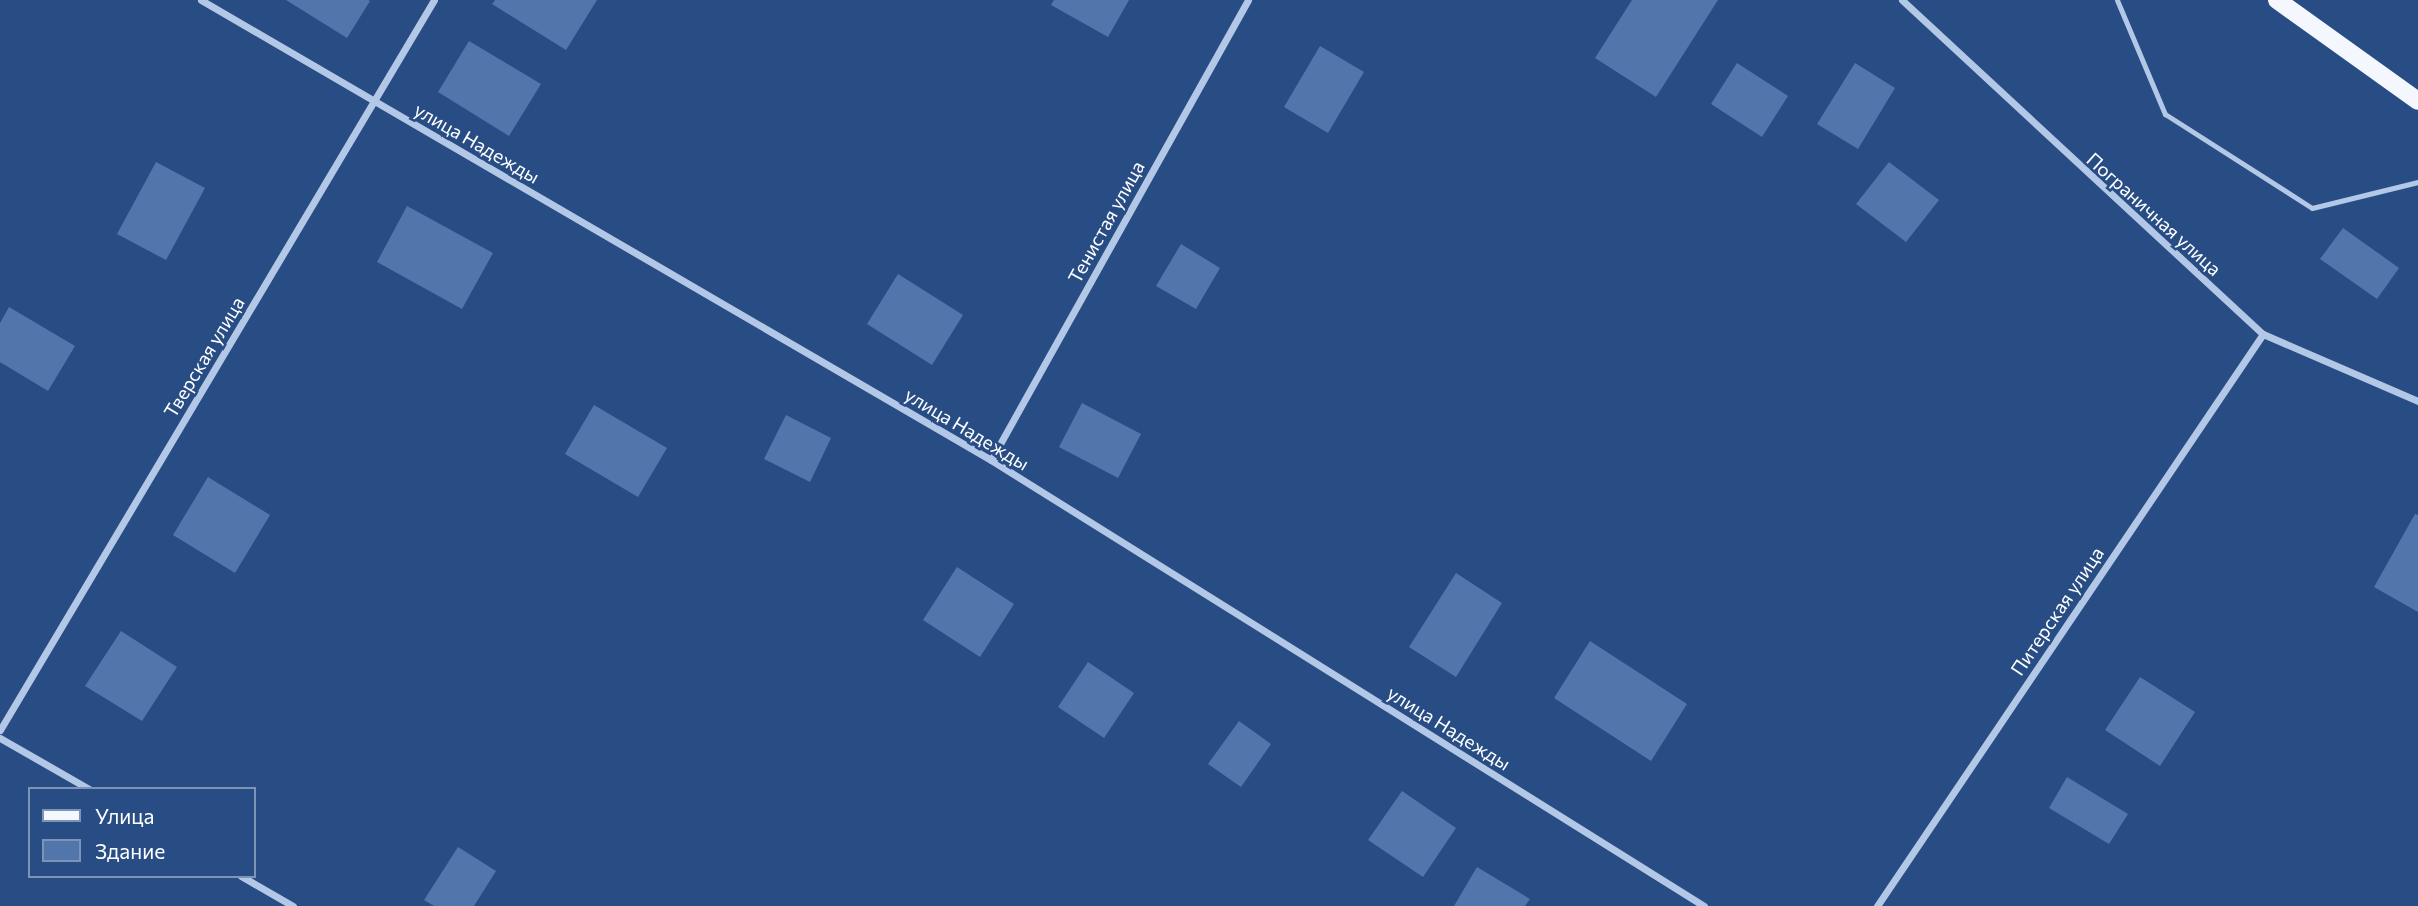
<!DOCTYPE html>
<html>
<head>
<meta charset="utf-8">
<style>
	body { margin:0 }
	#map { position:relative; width:2418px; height:906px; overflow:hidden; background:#284d84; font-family:Commissioner,sans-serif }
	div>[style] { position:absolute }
	.building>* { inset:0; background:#5176ac }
	.lane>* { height:5px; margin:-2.5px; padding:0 2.5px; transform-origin:2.5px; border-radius:2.5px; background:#b3c8e7 }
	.street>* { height:7px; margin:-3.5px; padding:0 3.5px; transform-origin:3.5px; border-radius:3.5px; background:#b3c8e7 }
	.primary>* { height:18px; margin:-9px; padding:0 9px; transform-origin:9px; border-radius:9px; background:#f4f7fe }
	span { translate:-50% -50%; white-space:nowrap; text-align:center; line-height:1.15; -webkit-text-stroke:5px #284d84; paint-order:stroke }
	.street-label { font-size:19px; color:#fff }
	.legend { position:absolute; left:28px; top:787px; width:228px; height:91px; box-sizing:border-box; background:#284d84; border:2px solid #7e94b5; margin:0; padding:9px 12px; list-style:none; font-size:21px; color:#fff }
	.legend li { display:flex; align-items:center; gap:14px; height:35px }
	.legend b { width:35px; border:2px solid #7e94b5 }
</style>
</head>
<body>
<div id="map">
	<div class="building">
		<div style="clip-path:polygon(286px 0,368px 0,370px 1px,347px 38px)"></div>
		<div style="clip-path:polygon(495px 0,597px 0,566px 50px,492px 4px)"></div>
		<div style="clip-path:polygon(1054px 0,1129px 0,1108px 37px,1051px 5px)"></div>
		<div style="clip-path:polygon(1632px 0,1718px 0,1656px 97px,1595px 58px)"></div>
		<div style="clip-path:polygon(469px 41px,541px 84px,509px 136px,438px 92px)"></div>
		<div style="clip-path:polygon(1320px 46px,1364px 72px,1328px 133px,1284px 107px)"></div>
		<div style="clip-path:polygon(1737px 63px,1788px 96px,1762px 137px,1711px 104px)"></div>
		<div style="clip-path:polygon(1855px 63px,1895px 88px,1858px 149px,1817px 124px)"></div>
		<div style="clip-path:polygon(156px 162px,205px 188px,166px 260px,117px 234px)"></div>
		<div style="clip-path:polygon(1889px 162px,1939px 200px,1906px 242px,1856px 204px)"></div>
		<div style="clip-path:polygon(407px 206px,493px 253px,462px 309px,377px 262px)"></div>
		<div style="clip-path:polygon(2343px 228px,2399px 268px,2377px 299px,2320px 259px)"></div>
		<div style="clip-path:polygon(1181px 244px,1220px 268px,1196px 309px,1156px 286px)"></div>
		<div style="clip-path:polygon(898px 274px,963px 315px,932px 365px,867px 324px)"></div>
		<div style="clip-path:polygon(9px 307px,75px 346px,48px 391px,0 362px,0 323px)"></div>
		<div style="clip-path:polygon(1082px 403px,1141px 434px,1118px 478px,1059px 447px)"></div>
		<div style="clip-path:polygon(594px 405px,667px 448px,638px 497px,565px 454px)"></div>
		<div style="clip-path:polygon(786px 415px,831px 438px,810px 482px,764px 459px)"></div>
		<div style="clip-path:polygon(208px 477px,270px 515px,235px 573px,173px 535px)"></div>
		<div style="clip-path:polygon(2415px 514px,2418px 515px,2418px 612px,2374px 587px)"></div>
		<div style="clip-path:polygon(957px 567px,1014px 604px,980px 657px,923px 620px)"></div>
		<div style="clip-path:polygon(1456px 573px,1502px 603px,1456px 677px,1409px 647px)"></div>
		<div style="clip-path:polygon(121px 631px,177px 667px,142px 721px,85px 686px)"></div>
		<div style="clip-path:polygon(1590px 641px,1687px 704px,1651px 761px,1554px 698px)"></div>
		<div style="clip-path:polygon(1088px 662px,1134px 693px,1104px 738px,1058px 707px)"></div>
		<div style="clip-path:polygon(2140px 677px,2195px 712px,2160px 766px,2105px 730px)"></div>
		<div style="clip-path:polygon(1239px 721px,1271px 744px,1241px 787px,1208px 764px)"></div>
		<div style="clip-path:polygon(2067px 777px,2128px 814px,2109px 844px,2049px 808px)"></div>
		<div style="clip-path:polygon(1402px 791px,1456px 828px,1423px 877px,1368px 840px)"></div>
		<div style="clip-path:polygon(458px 847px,496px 871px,474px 906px,434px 906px,424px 900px)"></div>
		<div style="clip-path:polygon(1477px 867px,1530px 899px,1525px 906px,1454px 906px)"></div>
	</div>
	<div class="lane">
		<div style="left:2117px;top:0;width:124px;rotate:67.2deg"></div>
		<div style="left:2165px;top:114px;width:174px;rotate:32.6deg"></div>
		<div style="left:2312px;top:208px;width:109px;rotate:-13.8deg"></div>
	</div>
	<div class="street">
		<div style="left:201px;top:0;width:914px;rotate:30.21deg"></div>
		<div style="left:991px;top:460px;width:841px;rotate:32.03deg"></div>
		<div style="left:1902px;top:0;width:492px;rotate:42.8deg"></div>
		<div style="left:2263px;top:334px;width:169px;rotate:23.4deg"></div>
		<div style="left:991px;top:460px;width:527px;rotate:-60.81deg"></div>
		<div style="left:0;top:730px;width:849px;rotate:-59.27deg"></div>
		<div style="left:0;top:738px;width:103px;rotate:29.8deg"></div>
		<div style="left:241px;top:876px;width:60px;rotate:30deg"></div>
		<div style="left:1877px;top:906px;width:690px;rotate:-55.99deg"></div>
	</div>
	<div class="primary">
		<div style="left:2277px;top:0;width:173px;rotate:35.6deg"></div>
	</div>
	<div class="street-label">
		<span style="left:477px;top:143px;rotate:30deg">улица Надежды</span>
		<span style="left:2154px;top:214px;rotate:42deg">Пограничная улица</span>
		<span style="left:1106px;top:222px;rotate:-61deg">Тенистая улица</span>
		<span style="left:204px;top:357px;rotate:-59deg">Тверская улица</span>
		<span style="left:967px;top:429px;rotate:31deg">улица Надежды</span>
		<span style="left:2057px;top:611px;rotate:-56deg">Питерская улица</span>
		<span style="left:1449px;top:728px;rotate:32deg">улица Надежды</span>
	</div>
	<ul class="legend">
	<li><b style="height:9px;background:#f4f7fe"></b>Улица</li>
	<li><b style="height:19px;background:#5176ac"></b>Здание</li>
	</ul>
</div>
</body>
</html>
